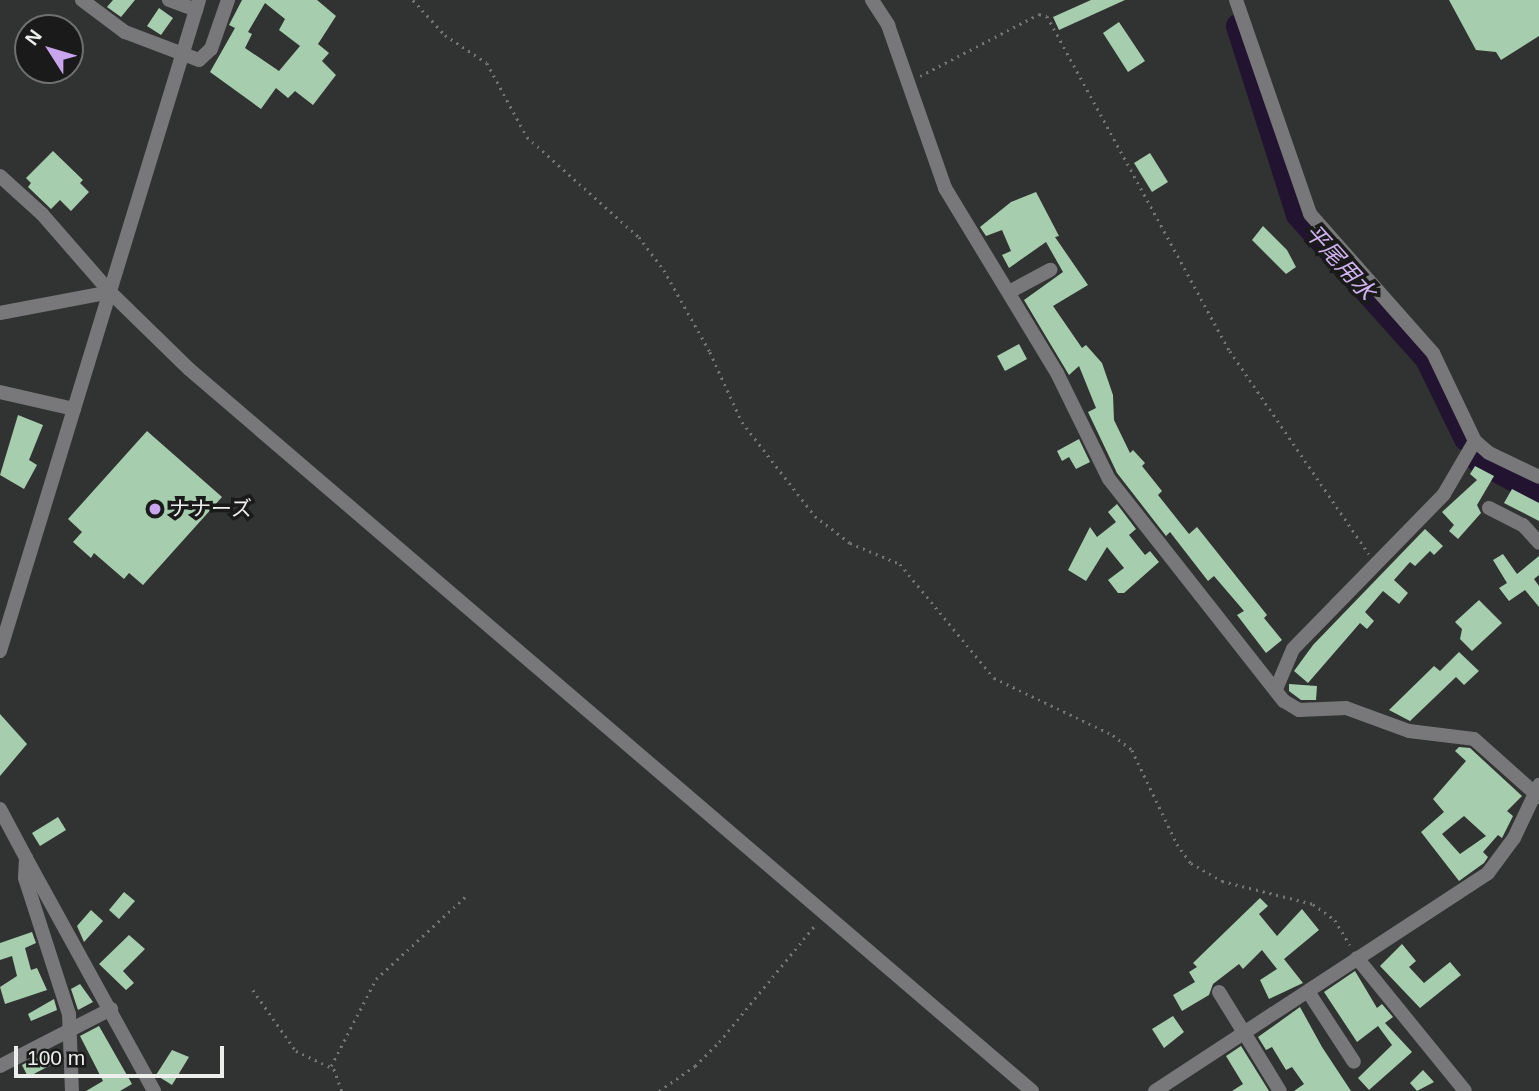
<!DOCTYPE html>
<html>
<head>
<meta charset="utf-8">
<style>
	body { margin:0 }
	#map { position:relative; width:1539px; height:1091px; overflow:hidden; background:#303331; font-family:Arial,"Noto Sans JP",sans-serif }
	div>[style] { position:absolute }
	.river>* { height:24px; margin:-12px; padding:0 12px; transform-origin:12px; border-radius:12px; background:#221330 }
	.building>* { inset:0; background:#a7cdaf }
	.path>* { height:2.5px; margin-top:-1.25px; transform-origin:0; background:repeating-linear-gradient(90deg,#747674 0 2px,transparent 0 7px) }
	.minor>* { height:14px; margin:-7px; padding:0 7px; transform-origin:7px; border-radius:7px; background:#787779 }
	.dots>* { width:19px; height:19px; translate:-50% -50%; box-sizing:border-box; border:4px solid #191a19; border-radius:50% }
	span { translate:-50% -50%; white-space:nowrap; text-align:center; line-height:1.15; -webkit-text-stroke:7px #191a19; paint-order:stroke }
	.poi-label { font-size:21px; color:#edefed }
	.left { translate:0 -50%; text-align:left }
	.water-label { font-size:23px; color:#cfb2ee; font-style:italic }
	.north { position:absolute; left:14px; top:14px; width:70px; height:70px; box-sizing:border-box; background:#191a19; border:2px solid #6e6f6e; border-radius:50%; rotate:307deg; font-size:19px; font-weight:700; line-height:28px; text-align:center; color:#edefed }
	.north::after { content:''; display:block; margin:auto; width:24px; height:32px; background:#c9a5ee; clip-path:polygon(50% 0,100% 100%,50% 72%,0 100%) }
	.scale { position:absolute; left:14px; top:1046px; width:210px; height:32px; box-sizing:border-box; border:4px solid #edefed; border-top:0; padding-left:9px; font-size:21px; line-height:24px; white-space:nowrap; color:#edefed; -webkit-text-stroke:5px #191a19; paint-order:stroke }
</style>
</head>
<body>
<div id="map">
	<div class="river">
		<div style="left:1238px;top:26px;width:198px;rotate:72.4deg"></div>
		<div style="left:1298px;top:215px;width:193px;rotate:48.1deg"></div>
		<div style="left:1427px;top:359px;width:89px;rotate:64deg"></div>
		<div style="left:1479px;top:461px;width:68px;rotate:28.1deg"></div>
	</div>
	<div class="building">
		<div style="clip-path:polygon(113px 0,135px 0,121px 17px,107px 7px)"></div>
		<div style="clip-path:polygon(evenodd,242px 0,317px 0,336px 16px,318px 44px,329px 53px,322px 61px,336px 75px,313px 105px,295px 91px,288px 98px,276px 88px,261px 109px,210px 72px,235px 28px,229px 25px,242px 0,265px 3px,285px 19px,279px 30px,300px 46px,279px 71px,245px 48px,252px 34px,248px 32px,265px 3px)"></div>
		<div style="clip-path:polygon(1091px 0,1125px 0,1059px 30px,1053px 17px)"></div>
		<div style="clip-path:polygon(1449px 0,1539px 0,1539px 36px,1501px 60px,1496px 52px,1476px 50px)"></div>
		<div style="clip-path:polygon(159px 8px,173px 18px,161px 35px,147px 26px)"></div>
		<div style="clip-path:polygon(1119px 22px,1145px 61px,1128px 72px,1103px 33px)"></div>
		<div style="clip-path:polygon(53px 151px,83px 180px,80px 183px,89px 192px,71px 211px,60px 200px,51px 209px,28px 187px,31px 183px,26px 178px)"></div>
		<div style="clip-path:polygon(1150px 153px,1168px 182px,1152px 192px,1134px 163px)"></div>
		<div style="clip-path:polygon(1036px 192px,1059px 236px,1055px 237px,1088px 285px,1053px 306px,1082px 348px,1086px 345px,1102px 363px,1113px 395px,1114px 420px,1130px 453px,1133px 450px,1145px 463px,1142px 466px,1162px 491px,1158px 495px,1189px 534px,1197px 527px,1267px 615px,1264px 618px,1282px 640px,1266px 653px,1237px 615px,1244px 611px,1214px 576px,1208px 581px,1170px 532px,1166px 536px,1117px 473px,1088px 412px,1096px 408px,1079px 366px,1069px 375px,1024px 300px,1063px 272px,1046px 242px,1009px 268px,1002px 255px,1011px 251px,1002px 230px,986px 236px,980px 227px,1011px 202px)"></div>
		<div style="clip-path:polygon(1263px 226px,1287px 250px,1296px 267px,1286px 274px,1252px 240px)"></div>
		<div style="clip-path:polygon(1019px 344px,1027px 359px,1005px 371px,997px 356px)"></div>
		<div style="clip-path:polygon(18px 415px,43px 425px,29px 460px,37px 465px,24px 489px,0 475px)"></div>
		<div style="clip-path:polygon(147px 431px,222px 497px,143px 585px,129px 573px,124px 579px,94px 553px,91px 558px,73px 542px,82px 532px,68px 519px)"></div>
		<div style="clip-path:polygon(1079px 439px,1090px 462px,1076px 469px,1069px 457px,1062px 461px,1057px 451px)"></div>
		<div style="clip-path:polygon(1475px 466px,1494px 476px,1477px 505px,1481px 513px,1458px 539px,1449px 531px,1454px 525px,1442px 512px,1477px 480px,1470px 474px)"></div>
		<div style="clip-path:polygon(1512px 489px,1539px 503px,1539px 521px,1504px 503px)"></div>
		<div style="clip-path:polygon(1117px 504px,1136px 529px,1129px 535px,1145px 555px,1150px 551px,1159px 562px,1124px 593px,1118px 593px,1108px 580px,1124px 568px,1107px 547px,1086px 581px,1068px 570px,1090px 527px,1097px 537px,1116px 522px,1108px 512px)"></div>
		<div style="clip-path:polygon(1425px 529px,1443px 546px,1434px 555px,1430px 551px,1415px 566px,1410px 562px,1394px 580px,1408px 593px,1399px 604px,1383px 591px,1365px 612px,1374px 621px,1367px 629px,1360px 623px,1308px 683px,1294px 671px,1313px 645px)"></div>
		<div style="clip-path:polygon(1503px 554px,1517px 574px,1539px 556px,1539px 575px,1534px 579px,1539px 586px,1539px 607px,1525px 590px,1509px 601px,1499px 588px,1507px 583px,1493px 560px)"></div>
		<div style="clip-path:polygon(1479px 600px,1502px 623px,1472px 651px,1460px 639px,1462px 629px,1455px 622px)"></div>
		<div style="clip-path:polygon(1459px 652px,1479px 671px,1464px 685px,1456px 677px,1410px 721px,1389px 710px,1434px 666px,1440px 671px)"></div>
		<div style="clip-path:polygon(1289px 684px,1317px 686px,1316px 700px,1301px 700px,1289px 691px)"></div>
		<div style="clip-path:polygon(0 714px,27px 744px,0 776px)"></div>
		<div style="clip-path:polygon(evenodd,1459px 747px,1470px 748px,1522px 796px,1507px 811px,1513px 816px,1502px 838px,1498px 835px,1483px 852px,1488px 857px,1484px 863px,1459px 881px,1421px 832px,1444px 812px,1433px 799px,1466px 761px,1455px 751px,1459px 747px,1464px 816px,1486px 836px,1460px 854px,1442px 834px,1464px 816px)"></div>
		<div style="clip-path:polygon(58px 817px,66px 830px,40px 846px,32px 833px)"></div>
		<div style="clip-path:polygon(124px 892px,135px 901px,119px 919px,109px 910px)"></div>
		<div style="clip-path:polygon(1260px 898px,1268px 906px,1259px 914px,1277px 936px,1302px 909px,1319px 930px,1284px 959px,1303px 983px,1269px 999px,1260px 980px,1277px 969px,1262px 950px,1243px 969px,1239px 964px,1213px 984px,1209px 995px,1182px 1011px,1173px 995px,1195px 982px,1189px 972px,1197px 967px,1193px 963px)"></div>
		<div style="clip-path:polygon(91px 910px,103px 921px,84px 942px,77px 926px)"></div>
		<div style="clip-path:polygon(32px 932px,36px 943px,25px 948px,31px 970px,37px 968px,47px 990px,5px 1004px,0 987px,17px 976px,12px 956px,0 960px,0 943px)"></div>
		<div style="clip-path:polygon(129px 935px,145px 949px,123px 971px,134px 983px,126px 990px,99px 964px)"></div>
		<div style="clip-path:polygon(1402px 944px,1416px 961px,1409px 967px,1424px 983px,1450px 962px,1461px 975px,1420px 1008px,1380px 966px)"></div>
		<div style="clip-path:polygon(1355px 971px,1377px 1008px,1382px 1004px,1393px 1017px,1385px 1023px,1412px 1052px,1369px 1090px,1358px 1078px,1392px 1045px,1378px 1026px,1357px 1042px,1324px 992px)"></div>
		<div style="clip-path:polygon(80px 984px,93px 1002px,78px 1010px,71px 989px)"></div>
		<div style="clip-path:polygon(54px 999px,57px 1010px,31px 1021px,28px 1014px)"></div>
		<div style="clip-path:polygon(1300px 1007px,1322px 1047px,1351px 1091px,1294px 1091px,1304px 1084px,1292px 1067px,1286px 1070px,1272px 1047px,1266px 1050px,1258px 1037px)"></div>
		<div style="clip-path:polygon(1173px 1016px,1184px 1032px,1164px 1048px,1152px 1029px)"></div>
		<div style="clip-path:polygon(99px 1026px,132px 1084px,120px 1091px,86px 1091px,103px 1081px,80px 1036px)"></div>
		<div style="clip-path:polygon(1241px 1046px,1269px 1091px,1232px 1091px,1243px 1084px,1226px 1056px)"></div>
		<div style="clip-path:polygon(172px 1050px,189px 1057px,172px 1085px,156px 1075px)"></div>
		<div style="clip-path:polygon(45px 1053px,51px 1065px,28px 1077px,22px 1065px)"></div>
		<div style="clip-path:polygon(1423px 1070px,1434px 1082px,1417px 1091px,1410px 1083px)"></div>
	</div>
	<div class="path">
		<div style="left:413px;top:0;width:47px;rotate:47.6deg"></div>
		<div style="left:445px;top:35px;width:50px;rotate:33.7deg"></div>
		<div style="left:487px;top:63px;width:84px;rotate:61.6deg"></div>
		<div style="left:527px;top:137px;width:150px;rotate:41.8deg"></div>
		<div style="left:639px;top:237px;width:41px;rotate:52.9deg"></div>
		<div style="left:664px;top:270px;width:94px;rotate:60.7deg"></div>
		<div style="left:710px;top:352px;width:77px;rotate:65.4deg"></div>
		<div style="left:742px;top:422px;width:119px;rotate:52.2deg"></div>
		<div style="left:815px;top:516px;width:44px;rotate:37.6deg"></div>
		<div style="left:850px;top:543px;width:54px;rotate:22.8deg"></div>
		<div style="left:900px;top:564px;width:148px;rotate:50.5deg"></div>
		<div style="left:994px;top:678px;width:132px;rotate:25.6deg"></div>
		<div style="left:1113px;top:735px;width:24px;rotate:38deg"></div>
		<div style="left:1132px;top:750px;width:104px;rotate:64.4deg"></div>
		<div style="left:1177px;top:844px;width:24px;rotate:54deg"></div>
		<div style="left:1191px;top:863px;width:36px;rotate:30deg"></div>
		<div style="left:1222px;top:881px;width:94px;rotate:14.2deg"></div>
		<div style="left:1313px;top:904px;width:27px;rotate:36deg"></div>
		<div style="left:1335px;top:920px;width:29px;rotate:59deg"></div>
		<div style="left:920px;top:76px;width:134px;rotate:-27.5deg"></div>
		<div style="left:1039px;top:14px;width:8px;rotate:14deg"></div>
		<div style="left:1047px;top:16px;width:382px;rotate:61.4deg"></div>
		<div style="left:1230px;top:351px;width:246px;rotate:55.6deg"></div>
		<div style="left:253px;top:990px;width:75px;rotate:54.8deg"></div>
		<div style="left:296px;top:1051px;width:42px;rotate:25.3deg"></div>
		<div style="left:334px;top:1069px;width:23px;rotate:70deg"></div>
		<div style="left:331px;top:1066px;width:98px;rotate:-62.7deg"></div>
		<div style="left:376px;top:979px;width:124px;rotate:-42.7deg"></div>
		<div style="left:659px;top:1091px;width:44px;rotate:-34.8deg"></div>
		<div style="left:695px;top:1066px;width:34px;rotate:-45deg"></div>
		<div style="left:719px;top:1042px;width:151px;rotate:-50.6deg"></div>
	</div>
	<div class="minor">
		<div style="left:82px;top:0;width:54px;rotate:36.7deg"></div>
		<div style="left:125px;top:32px;width:79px;rotate:20.7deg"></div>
		<div style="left:199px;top:60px;width:16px;rotate:-43deg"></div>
		<div style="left:211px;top:49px;width:52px;rotate:-70.9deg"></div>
		<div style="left:169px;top:0;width:29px;rotate:20deg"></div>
		<div style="left:872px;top:0;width:30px;rotate:57deg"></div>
		<div style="left:888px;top:25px;width:173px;rotate:70.7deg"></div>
		<div style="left:945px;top:188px;width:216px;rotate:58.8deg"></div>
		<div style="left:1057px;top:373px;width:118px;rotate:63.9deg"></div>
		<div style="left:1109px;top:479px;width:283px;rotate:51.8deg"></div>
		<div style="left:1284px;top:701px;width:17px;rotate:31deg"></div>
		<div style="left:1299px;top:710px;width:47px;rotate:-2.4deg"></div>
		<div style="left:1346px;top:708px;width:67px;rotate:20.1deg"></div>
		<div style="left:1409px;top:731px;width:65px;rotate:7deg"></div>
		<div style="left:1474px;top:739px;width:87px;rotate:41.7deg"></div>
		<div style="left:1236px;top:0;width:226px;rotate:70.9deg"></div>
		<div style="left:1310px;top:214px;width:186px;rotate:48.5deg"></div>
		<div style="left:1433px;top:353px;width:98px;rotate:64.5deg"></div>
		<div style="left:1475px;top:441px;width:18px;rotate:41deg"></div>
		<div style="left:1489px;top:453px;width:55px;rotate:25.6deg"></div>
		<div style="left:0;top:176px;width:57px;rotate:42.1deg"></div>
		<div style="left:42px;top:214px;width:103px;rotate:48.9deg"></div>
		<div style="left:110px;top:292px;width:110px;rotate:44.3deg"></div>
		<div style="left:189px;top:369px;width:1110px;rotate:40.58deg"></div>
		<div style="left:1009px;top:292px;width:47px;rotate:-28.2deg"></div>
		<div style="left:0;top:313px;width:112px;rotate:-10.8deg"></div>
		<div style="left:0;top:392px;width:76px;rotate:12.9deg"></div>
		<div style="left:1489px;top:508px;width:38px;rotate:27deg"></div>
		<div style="left:1523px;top:525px;width:24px;rotate:48deg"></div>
		<div style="left:0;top:651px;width:681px;rotate:-73deg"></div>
		<div style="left:1276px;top:689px;width:43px;rotate:-67deg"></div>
		<div style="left:1293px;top:649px;width:216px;rotate:-45.7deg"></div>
		<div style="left:1444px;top:494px;width:61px;rotate:-59.7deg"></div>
		<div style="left:0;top:809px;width:55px;rotate:62deg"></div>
		<div style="left:26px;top:858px;width:20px;rotate:93deg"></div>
		<div style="left:25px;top:878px;width:143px;rotate:72.1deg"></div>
		<div style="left:69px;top:1014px;width:77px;rotate:87.8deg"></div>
		<div style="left:26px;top:858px;width:266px;rotate:61.2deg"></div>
		<div style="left:1357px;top:958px;width:171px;rotate:50.9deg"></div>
		<div style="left:1219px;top:992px;width:116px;rotate:58.4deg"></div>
		<div style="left:1309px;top:993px;width:82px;rotate:56.9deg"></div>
		<div style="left:0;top:1066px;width:125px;rotate:-27.2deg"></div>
		<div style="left:1155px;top:1091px;width:398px;rotate:-33.2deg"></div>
		<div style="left:1488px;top:873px;width:44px;rotate:-53.4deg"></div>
		<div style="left:1514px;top:838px;width:59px;rotate:-64.7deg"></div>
	</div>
	<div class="dots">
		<div style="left:155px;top:509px;background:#c9a5ee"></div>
	</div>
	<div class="poi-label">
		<span class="left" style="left:169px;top:509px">ナナーズ</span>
	</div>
	<div class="water-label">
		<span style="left:1340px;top:262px;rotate:48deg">平尾用水</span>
	</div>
	<div class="north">N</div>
	<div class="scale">100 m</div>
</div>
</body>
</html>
